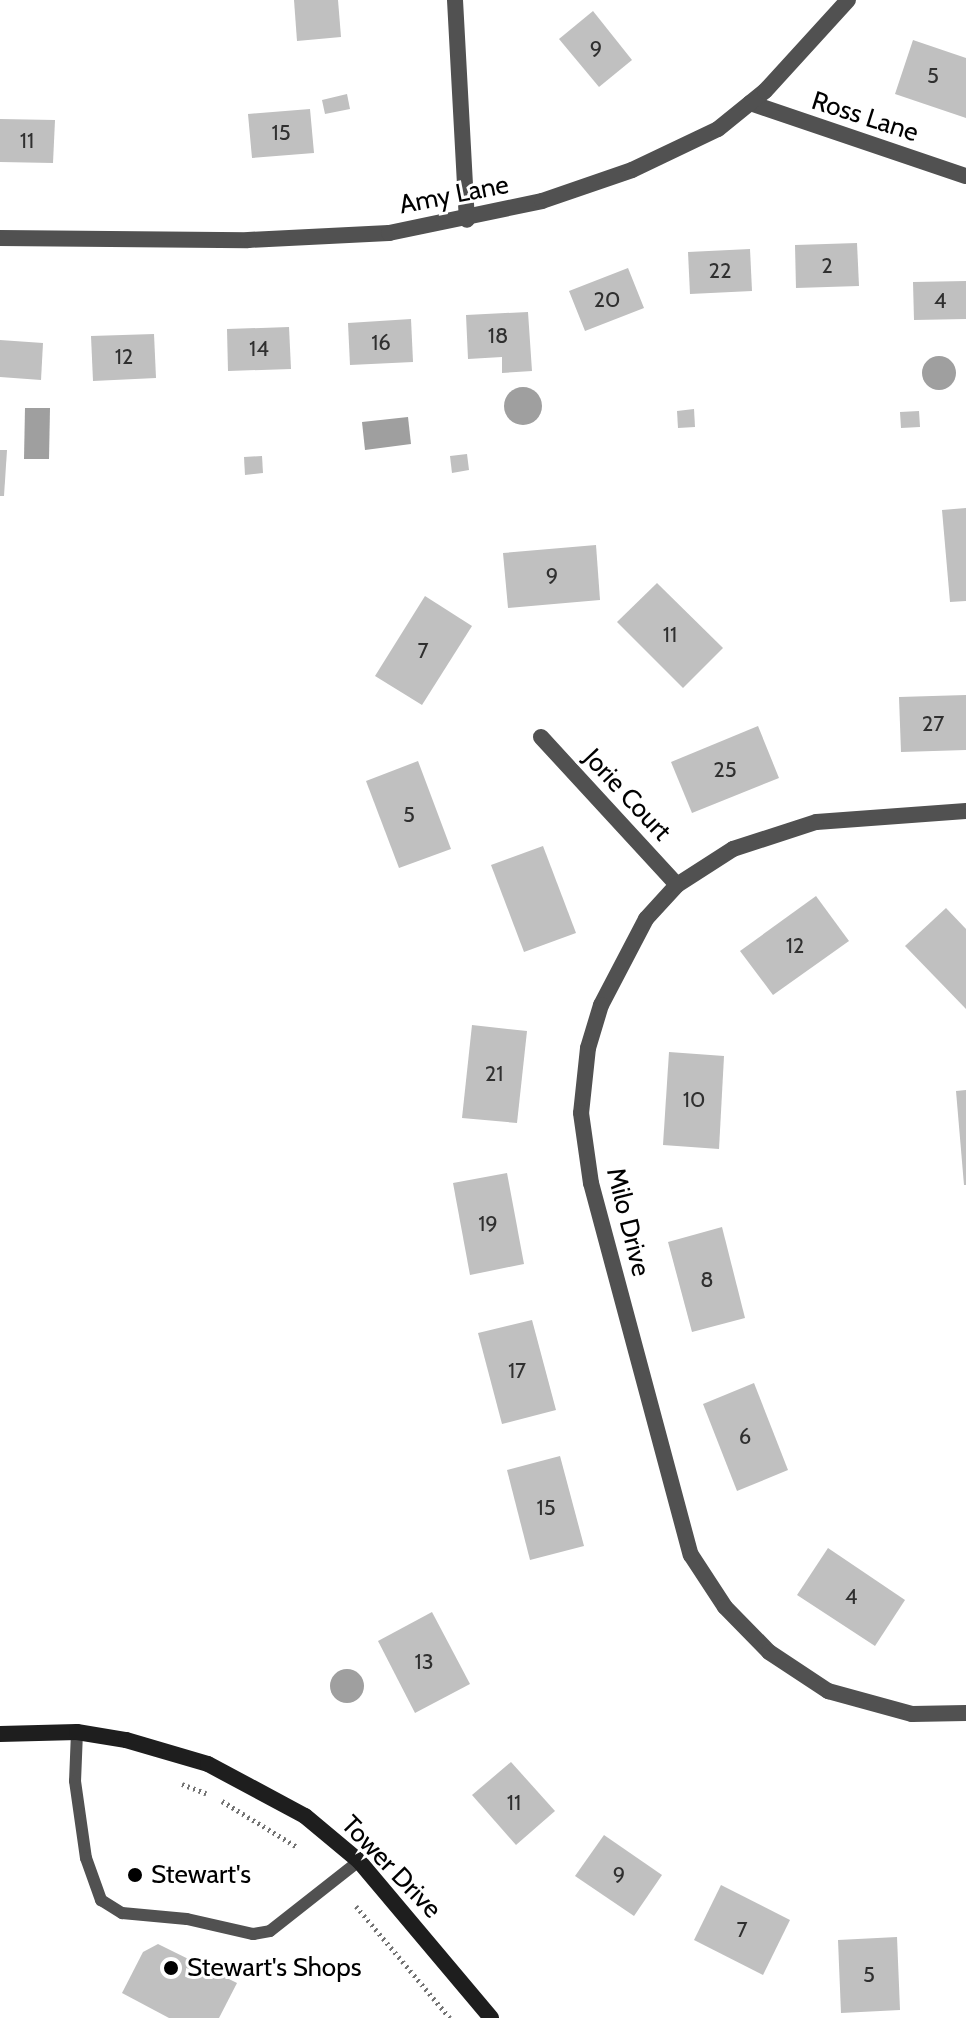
<!DOCTYPE html>
<html>
<head>
<meta charset="utf-8">
<style>
	body { margin:0 }
	#map { position:relative; width:966px; height:2018px; overflow:hidden; background:#fff; font-family:Cabin,sans-serif }
	div>[style] { position:absolute }
	.water>* { inset:0; background:#9f9f9f }
	.round { border-radius:50% }
	.building>* { inset:0; background:#c0c0c0 }
	.path>* { height:5px; margin-top:-2.5px; transform-origin:0; background:repeating-linear-gradient(90deg,#737373 0 2px,transparent 0 6px) }
	.lane>* { height:12px; margin:-6px; padding:0 6px; transform-origin:6px; border-radius:6px; background:#515151 }
	.street>* { height:16px; margin:-8px; padding:0 8px; transform-origin:8px; border-radius:8px; background:#515151 }
	.secondary>* { height:16px; margin:-8px; padding:0 8px; transform-origin:8px; border-radius:8px; background:#1e1e1e }
	.dots>* { width:22px; height:22px; translate:-50% -50%; box-sizing:border-box; border:4px solid #fff; border-radius:50% }
	span { translate:-50% -50%; white-space:nowrap; text-align:center; line-height:1.15; -webkit-text-stroke:6px #fff; paint-order:stroke }
	.number-label { font-size:22px; color:#303030 }
	.number-label span { -webkit-text-stroke-width:0 }
	.street-label { font-size:26px; color:#000 }
	.poi-label { font-size:26px; color:#000 }
	.left { translate:0 -50%; text-align:left }
</style>
</head>
<body>
<div id="map">
	<div class="water">
		<div class="round" style="left:922px;top:356px;width:34px;height:34px"></div>
		<div class="round" style="left:504px;top:387px;width:38px;height:38px"></div>
		<div style="clip-path:polygon(25px 408px,50px 408px,49px 459px,24px 459px)"></div>
		<div style="clip-path:polygon(408px 417px,411px 444px,365px 450px,362px 422px)"></div>
		<div class="round" style="left:330px;top:1669px;width:34px;height:34px"></div>
	</div>
	<div class="building">
		<div style="clip-path:polygon(294px 0,338px 0,341px 37px,297px 41px)"></div>
		<div style="clip-path:polygon(593px 11px,632px 60px,599px 87px,559px 39px)"></div>
		<div style="clip-path:polygon(913px 40px,966px 58px,966px 118px,895px 94px)"></div>
		<div style="clip-path:polygon(347px 94px,350px 109px,325px 114px,322px 100px)"></div>
		<div style="clip-path:polygon(310px 109px,314px 153px,252px 158px,248px 114px)"></div>
		<div style="clip-path:polygon(0 119px,55px 120px,53px 163px,0 162px)"></div>
		<div style="clip-path:polygon(857px 243px,859px 286px,796px 288px,795px 245px)"></div>
		<div style="clip-path:polygon(750px 249px,752px 291px,690px 294px,688px 252px)"></div>
		<div style="clip-path:polygon(628px 268px,644px 308px,585px 331px,569px 291px)"></div>
		<div style="clip-path:polygon(966px 281px,966px 319px,914px 320px,913px 282px)"></div>
		<div style="clip-path:polygon(528px 312px,532px 371px,502px 373px,502px 357px,468px 359px,466px 315px)"></div>
		<div style="clip-path:polygon(411px 319px,413px 362px,350px 365px,348px 323px)"></div>
		<div style="clip-path:polygon(289px 327px,291px 369px,228px 371px,227px 329px)"></div>
		<div style="clip-path:polygon(154px 334px,156px 378px,93px 381px,91px 336px)"></div>
		<div style="clip-path:polygon(0 340px,43px 343px,41px 380px,0 377px)"></div>
		<div style="clip-path:polygon(694px 409px,695px 427px,678px 428px,677px 411px)"></div>
		<div style="clip-path:polygon(919px 411px,920px 427px,901px 428px,900px 412px)"></div>
		<div style="clip-path:polygon(0 450px,7px 450px,4px 496px,0 496px)"></div>
		<div style="clip-path:polygon(467px 454px,469px 470px,452px 473px,450px 456px)"></div>
		<div style="clip-path:polygon(262px 456px,263px 473px,245px 475px,244px 457px)"></div>
		<div style="clip-path:polygon(966px 508px,966px 601px,950px 602px,942px 510px)"></div>
		<div style="clip-path:polygon(596px 545px,600px 600px,508px 608px,503px 553px)"></div>
		<div style="clip-path:polygon(657px 583px,723px 648px,683px 688px,617px 622px)"></div>
		<div style="clip-path:polygon(425px 596px,472px 626px,422px 705px,375px 676px)"></div>
		<div style="clip-path:polygon(966px 695px,966px 750px,901px 752px,899px 697px)"></div>
		<div style="clip-path:polygon(758px 726px,779px 778px,692px 813px,671px 762px)"></div>
		<div style="clip-path:polygon(418px 761px,451px 849px,399px 868px,366px 781px)"></div>
		<div style="clip-path:polygon(543px 846px,576px 933px,524px 952px,491px 865px)"></div>
		<div style="clip-path:polygon(816px 896px,849px 941px,773px 995px,740px 951px)"></div>
		<div style="clip-path:polygon(946px 908px,966px 929px,966px 1009px,905px 946px)"></div>
		<div style="clip-path:polygon(472px 1025px,527px 1031px,517px 1123px,462px 1118px)"></div>
		<div style="clip-path:polygon(669px 1052px,724px 1056px,719px 1149px,663px 1145px)"></div>
		<div style="clip-path:polygon(966px 1090px,966px 1185px,964px 1185px,956px 1091px)"></div>
		<div style="clip-path:polygon(507px 1173px,524px 1264px,470px 1275px,453px 1183px)"></div>
		<div style="clip-path:polygon(722px 1227px,745px 1318px,692px 1332px,668px 1242px)"></div>
		<div style="clip-path:polygon(532px 1320px,556px 1410px,502px 1424px,478px 1333px)"></div>
		<div style="clip-path:polygon(754px 1383px,788px 1470px,737px 1491px,703px 1404px)"></div>
		<div style="clip-path:polygon(560px 1456px,584px 1546px,530px 1560px,507px 1470px)"></div>
		<div style="clip-path:polygon(828px 1548px,905px 1600px,875px 1646px,797px 1595px)"></div>
		<div style="clip-path:polygon(432px 1612px,470px 1684px,415px 1713px,378px 1641px)"></div>
		<div style="clip-path:polygon(511px 1762px,555px 1811px,516px 1845px,472px 1795px)"></div>
		<div style="clip-path:polygon(604px 1835px,662px 1875px,634px 1916px,575px 1876px)"></div>
		<div style="clip-path:polygon(721px 1885px,790px 1920px,763px 1975px,694px 1940px)"></div>
		<div style="clip-path:polygon(897px 1937px,900px 2010px,841px 2013px,838px 1940px)"></div>
		<div style="clip-path:polygon(158px 1944px,237px 1983px,219px 2018px,169px 2018px,122px 1993px,143px 1952px)"></div>
	</div>
	<div class="path">
		<div style="left:182px;top:1784px;width:26px;rotate:21deg"></div>
		<div style="left:222px;top:1801px;width:88px;rotate:31.5deg"></div>
		<div style="left:356px;top:1906px;width:146px;rotate:50deg"></div>
	</div>
	<div class="lane">
		<div style="left:77px;top:1732px;width:49px;rotate:92.3deg"></div>
		<div style="left:75px;top:1781px;width:78px;rotate:81.9deg"></div>
		<div style="left:86px;top:1858px;width:45px;rotate:70.3deg"></div>
		<div style="left:101px;top:1900px;width:25px;rotate:32deg"></div>
		<div style="left:122px;top:1913px;width:65px;rotate:5.3deg"></div>
		<div style="left:187px;top:1919px;width:68px;rotate:12.8deg"></div>
		<div style="left:253px;top:1934px;width:17px;rotate:-10deg"></div>
		<div style="left:270px;top:1931px;width:113px;rotate:-38.2deg"></div>
	</div>
	<div class="street">
		<div style="left:455px;top:0;width:220px;rotate:86.9deg"></div>
		<div style="left:750px;top:103px;width:228px;rotate:18.7deg"></div>
		<div style="left:0;top:238px;width:248px;rotate:0.5deg"></div>
		<div style="left:248px;top:240px;width:141px;rotate:-2.8deg"></div>
		<div style="left:389px;top:233px;width:156px;rotate:-11.8deg"></div>
		<div style="left:542px;top:201px;width:95px;rotate:-19deg"></div>
		<div style="left:632px;top:170px;width:95px;rotate:-25.5deg"></div>
		<div style="left:718px;top:129px;width:60px;rotate:-39deg"></div>
		<div style="left:765px;top:91px;width:123px;rotate:-47.6deg"></div>
		<div style="left:541px;top:737px;width:201px;rotate:47.4deg"></div>
		<div style="left:966px;top:811px;width:150px;rotate:175.8deg"></div>
		<div style="left:816px;top:822px;width:87px;rotate:162deg"></div>
		<div style="left:733px;top:849px;width:67px;rotate:147.3deg"></div>
		<div style="left:677px;top:885px;width:46px;rotate:132.4deg"></div>
		<div style="left:646px;top:919px;width:97px;rotate:117.6deg"></div>
		<div style="left:601px;top:1005px;width:45px;rotate:106.8deg"></div>
		<div style="left:588px;top:1048px;width:65px;rotate:96.1deg"></div>
		<div style="left:581px;top:1113px;width:71px;rotate:81.9deg"></div>
		<div style="left:591px;top:1183px;width:385px;rotate:75deg"></div>
		<div style="left:691px;top:1555px;width:62px;rotate:56.8deg"></div>
		<div style="left:725px;top:1607px;width:63px;rotate:45.6deg"></div>
		<div style="left:769px;top:1652px;width:71px;rotate:33.5deg"></div>
		<div style="left:828px;top:1691px;width:87px;rotate:15.3deg"></div>
		<div style="left:912px;top:1714px;width:54px;rotate:-1.1deg"></div>
	</div>
	<div class="secondary">
		<div style="left:0;top:1734px;width:77px;rotate:-1.5deg"></div>
		<div style="left:77px;top:1732px;width:50px;rotate:9.3deg"></div>
		<div style="left:126px;top:1740px;width:85px;rotate:16.3deg"></div>
		<div style="left:208px;top:1764px;width:110px;rotate:28.2deg"></div>
		<div style="left:305px;top:1816px;width:70px;rotate:39.8deg"></div>
		<div style="left:359px;top:1861px;width:205px;rotate:49.9deg"></div>
	</div>
	<div class="dots">
		<div style="left:135px;top:1875px;background:#000"></div>
		<div style="left:171px;top:1968px;background:#000"></div>
	</div>
	<div class="number-label">
		<span style="left:596px;top:49px">9</span>
		<span style="left:933px;top:76px">5</span>
		<span style="left:281px;top:133px">15</span>
		<span style="left:27px;top:141px">11</span>
		<span style="left:827px;top:266px">2</span>
		<span style="left:720px;top:271px">22</span>
		<span style="left:607px;top:300px">20</span>
		<span style="left:940px;top:301px">4</span>
		<span style="left:498px;top:336px">18</span>
		<span style="left:381px;top:343px">16</span>
		<span style="left:259px;top:349px">14</span>
		<span style="left:124px;top:357px">12</span>
		<span style="left:552px;top:576px">9</span>
		<span style="left:670px;top:635px">11</span>
		<span style="left:423px;top:651px">7</span>
		<span style="left:933px;top:724px">27</span>
		<span style="left:725px;top:770px">25</span>
		<span style="left:409px;top:815px">5</span>
		<span style="left:795px;top:946px">12</span>
		<span style="left:494px;top:1074px">21</span>
		<span style="left:694px;top:1100px">10</span>
		<span style="left:488px;top:1224px">19</span>
		<span style="left:707px;top:1280px">8</span>
		<span style="left:517px;top:1371px">17</span>
		<span style="left:745px;top:1437px">6</span>
		<span style="left:546px;top:1508px">15</span>
		<span style="left:851px;top:1597px">4</span>
		<span style="left:424px;top:1662px">13</span>
		<span style="left:514px;top:1803px">11</span>
		<span style="left:619px;top:1875px">9</span>
		<span style="left:742px;top:1930px">7</span>
		<span style="left:869px;top:1975px">5</span>
	</div>
	<div class="street-label">
		<span style="left:865px;top:117px;rotate:18deg">Ross Lane</span>
		<span style="left:454px;top:195px;rotate:-11deg">Amy Lane</span>
		<span style="left:627px;top:795px;rotate:47deg">Jorie Court</span>
		<span style="left:628px;top:1222px;rotate:76deg">Milo Drive</span>
		<span style="left:391px;top:1867px;rotate:46deg">Tower Drive</span>
	</div>
	<div class="poi-label">
		<span class="left" style="left:151px;top:1875px">Stewart's</span>
		<span class="left" style="left:187px;top:1968px">Stewart's Shops</span>
	</div>
</div>
</body>
</html>
